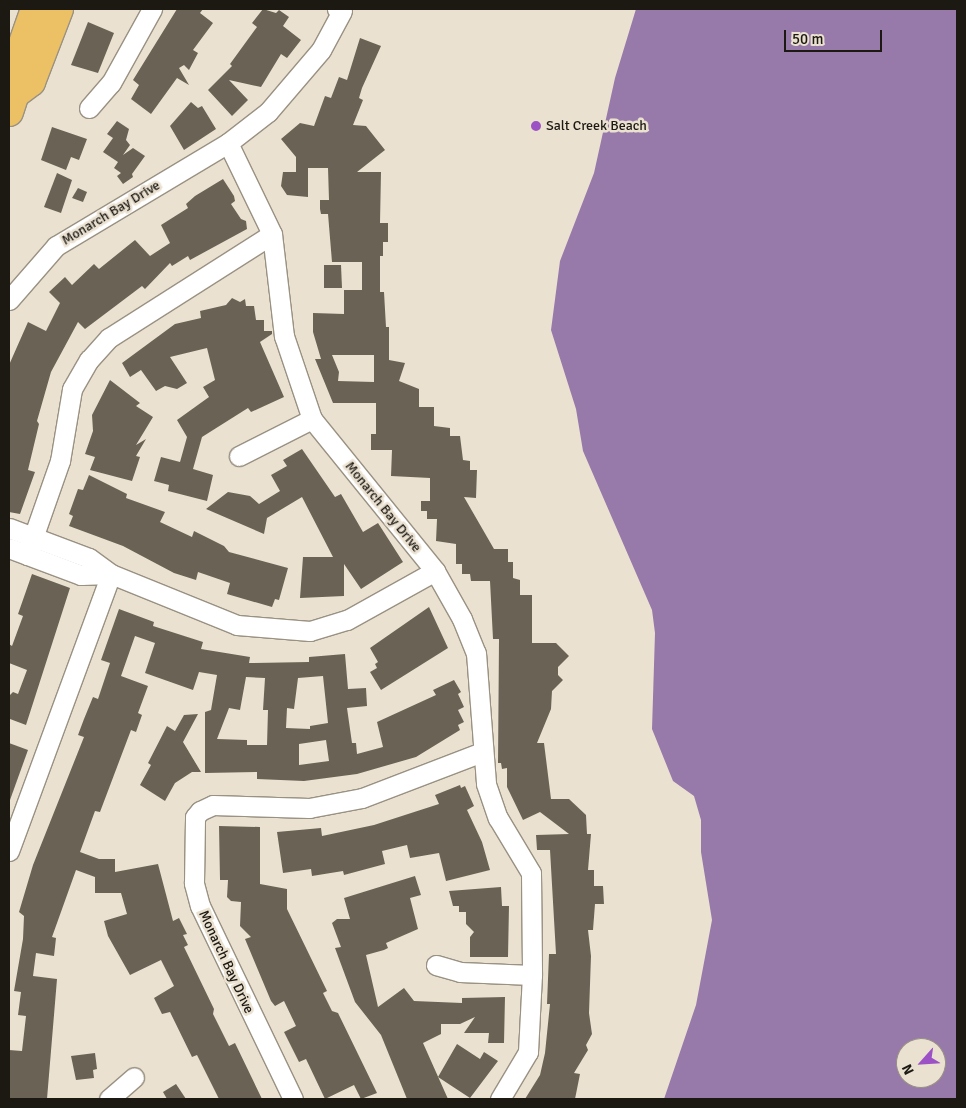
<!DOCTYPE html>
<html>
<head>
<meta charset="utf-8">
<style>
	body { margin:0 }
	#map { position:relative; width:966px; height:1108px; overflow:hidden; background:#eae1d1; font-family:Signika,sans-serif }
	div>[style] { position:absolute }
	.water>* { inset:0; background:#977aaa }
	.building>* { inset:0; background:#6a6355 }
	.roads { filter:drop-shadow(1px 0 #999182) drop-shadow(-1px 0 #999182) drop-shadow(0 1px #999182) drop-shadow(0 -1px #999182) }
	.minor>* { height:19px; margin:-9.5px; padding:0 9.5px; transform-origin:9.5px; border-radius:9.5px; background:#fff }
	.highway>* { height:28px; margin:-14px; padding:0 14px; transform-origin:14px; border-radius:14px; background:#ecc065 }
	.dots>* { width:14px; height:14px; translate:-50% -50%; box-sizing:border-box; border:2px solid #eae1d1; border-radius:50% }
	span { translate:-50% -50%; white-space:nowrap; text-align:center; line-height:1.15; -webkit-text-stroke:5px #eae1d1; paint-order:stroke }
	.poi-label { font-size:14px; color:#1c1913 }
	.left { translate:0 -50%; text-align:left }
	.street-label { font-size:14px; color:#1c1913 }
	.frame { position:absolute; inset:0; border:10px solid #1c1913; pointer-events:none }
	.north { position:absolute; left:896px; top:1038px; width:50px; height:50px; box-sizing:border-box; background:#eae1d1; border:1px solid #989185; border-radius:50%; rotate:244deg; font-size:14px; font-weight:700; line-height:20px; text-align:center; color:#1c1913 }
	.north::after { content:''; display:block; margin:auto; width:18px; height:22px; background:#9c52c5; clip-path:polygon(50% 0,100% 100%,50% 72%,0 100%) }
	.scale { position:absolute; left:784px; top:30px; width:98px; height:22px; box-sizing:border-box; border:2px solid #1c1913; border-top:0; padding-left:6px; font-size:15px; line-height:18px; white-space:nowrap; color:#1c1913; -webkit-text-stroke:4px #eae1d1; paint-order:stroke }
</style>
</head>
<body>
<div id="map">
	<div class="water">
		<div style="clip-path:polygon(evenodd,636px 9px,957px 9px,957px 1099px,664px 1099px,696px 1005px,712px 920px,701px 852px,701px 820px,694px 796px,673px 781px,652px 729px,655px 633px,652px 610px,583px 451px,576px 409px,551px 330px,560px 261px,594px 173px,615px 78px,636px 9px,906px 1048px,936px 1048px,936px 1078px,906px 1078px,906px 1048px)"></div>
	</div>
	<div class="building">
		<div style="clip-path:polygon(177px 9px,203px 9px,200px 13px,213px 23px,193px 50px,198px 53px,189px 70px,184px 65px,179px 68px,189px 85px,177px 78px,151px 114px,131px 99px,139px 85px,133px 80px)"></div>
		<div style="clip-path:polygon(263px 9px,276px 13px,279px 10px,289px 17px,283px 26px,301px 40px,287px 58px,281px 54px,261px 87px,229px 80px,248px 100px,232px 116px,208px 90px,232px 66px,230px 64px,257px 27px,252px 23px)"></div>
		<div style="clip-path:polygon(88px 22px,114px 33px,98px 73px,71px 65px)"></div>
		<div style="clip-path:polygon(evenodd,360px 38px,381px 46px,362px 88px,359px 98px,363px 100px,353px 125px,366px 126px,385px 150px,357px 172px,381px 172px,380px 223px,388px 223px,388px 242px,383px 242px,383px 256px,380px 256px,380px 292px,384px 292px,386px 327px,389px 327px,389px 360px,405px 363px,399px 381px,419px 389px,419px 407px,434px 407px,434px 426px,450px 428px,450px 436px,460px 436px,463px 460px,470px 461px,470px 470px,477px 470px,476px 498px,464px 497px,494px 549px,508px 549px,508px 562px,513px 562px,513px 578px,520px 580px,520px 595px,532px 595px,532px 643px,556px 643px,569px 656px,558px 667px,558px 675px,563px 680px,552px 691px,551px 709px,537px 743px,544px 743px,551px 799px,569px 799px,586px 815px,587px 834px,591px 834px,588px 870px,594px 870px,594px 886px,603px 886px,604px 904px,595px 904px,593px 930px,588px 930px,591px 956px,589px 1013px,592px 1034px,586px 1045px,588px 1050px,574px 1073px,580px 1074px,575px 1099px,525px 1099px,540px 1075px,545px 1053px,550px 1004px,547px 1004px,549px 954px,556px 954px,550px 850px,537px 850px,536px 835px,569px 834px,540px 812px,523px 820px,507px 787px,507px 768px,502px 769px,501px 763px,498px 763px,499px 639px,493px 639px,490px 581px,471px 581px,470px 574px,462px 574px,462px 564px,456px 564px,456px 544px,436px 541px,437px 519px,427px 519px,427px 511px,421px 511px,421px 501px,430px 501px,430px 478px,391px 476px,392px 450px,371px 450px,371px 434px,376px 434px,376px 403px,333px 403px,315px 359px,321px 359px,313px 332px,313px 313px,344px 314px,344px 290px,362px 290px,362px 262px,332px 262px,328px 214px,321px 214px,320px 209px,320px 200px,329px 200px,328px 168px,308px 168px,308px 197px,287px 195px,281px 186px,283px 172px,296px 172px,296px 157px,281px 139px,300px 123px,314px 126px,325px 96px,331px 98px,339px 77px,347px 80px,360px 38px,332px 355px,374px 355px,374px 382px,338px 381px,339px 372px,332px 355px)"></div>
		<div style="clip-path:polygon(191px 102px,198px 108px,202px 106px,216px 129px,184px 150px,170px 126px)"></div>
		<div style="clip-path:polygon(117px 121px,129px 129px,126px 140px,130px 145px,123px 155px,133px 148px,145px 156px,132px 174px,133px 177px,123px 184px,117px 176px,121px 173px,114px 168px,118px 162px,103px 152px,113px 138px,107px 134px)"></div>
		<div style="clip-path:polygon(52px 127px,87px 139px,79px 160px,71px 157px,66px 170px,41px 160px)"></div>
		<div style="clip-path:polygon(57px 173px,72px 180px,61px 213px,44px 207px)"></div>
		<div style="clip-path:polygon(223px 179px,234px 196px,235px 201px,231px 204px,241px 219px,246px 221px,247px 229px,190px 260px,188px 256px,172px 266px,170px 263px,145px 289px,142px 286px,85px 329px,78px 322px,51px 372px,37px 421px,39px 424px,28px 470px,35px 472px,20px 514px,9px 512px,9px 365px,28px 322px,46px 331px,60px 303px,49px 292px,65px 277px,72px 285px,94px 264px,99px 269px,135px 240px,150px 256px,170px 243px,161px 225px,188px 208px,186px 204px,195px 196px)"></div>
		<div style="clip-path:polygon(78px 188px,87px 192px,83px 202px,72px 198px)"></div>
		<div style="clip-path:polygon(324px 265px,341px 265px,342px 288px,324px 288px)"></div>
		<div style="clip-path:polygon(232px 298px,240px 302px,245px 299px,246px 306px,254px 306px,256px 320px,264px 320px,264px 331px,272px 331px,272px 334px,260px 342px,284px 397px,251px 412px,248px 408px,202px 437px,193px 469px,213px 475px,207px 501px,168px 491px,169px 485px,154px 481px,161px 457px,180px 462px,187px 437px,177px 420px,209px 397px,203px 387px,215px 380px,207px 348px,170px 357px,187px 383px,177px 389px,165px 386px,156px 391px,141px 370px,130px 377px,122px 363px,175px 324px,201px 318px,200px 311px,226px 305px)"></div>
		<div style="clip-path:polygon(110px 380px,140px 403px,136px 406px,153px 417px,136px 445px,146px 439px,136px 456px,140px 457px,132px 481px,90px 470px,95px 457px,85px 454px,93px 431px,92px 415px)"></div>
		<div style="clip-path:polygon(302px 449px,335px 497px,341px 494px,363px 532px,378px 523px,403px 562px,361px 589px,344px 564px,344px 596px,300px 598px,303px 557px,333px 557px,302px 497px,267px 518px,264px 534px,206px 509px,228px 492px,250px 496px,259px 504px,280px 491px,271px 475px,287px 466px,283px 460px)"></div>
		<div style="clip-path:polygon(89px 475px,127px 494px,126px 498px,165px 512px,160px 522px,192px 537px,194px 531px,224px 546px,229px 552px,288px 568px,279px 600px,275px 599px,272px 607px,227px 594px,230px 583px,198px 572px,196px 580px,174px 573px,123px 546px,69px 526px,73px 516px,69px 514px,78px 489px,83px 490px)"></div>
		<div style="clip-path:polygon(32px 574px,70px 588px,26px 725px,10px 719px,9px 696px,13px 692px,18px 694px,27px 670px,9px 663px,9px 644px,12px 646px,23px 616px,18px 614px)"></div>
		<div style="clip-path:polygon(429px 607px,448px 648px,381px 690px,370px 672px,377px 668px,375px 664px,378px 662px,370px 648px)"></div>
		<div style="clip-path:polygon(evenodd,119px 609px,154px 622px,153px 626px,203px 642px,201px 649px,250px 657px,249px 663px,309px 662px,309px 657px,345px 654px,348px 689px,366px 688px,367px 706px,347px 708px,352px 743px,356px 743px,357px 754px,383px 747px,377px 722px,436px 695px,433px 690px,454px 680px,461px 692px,458px 694px,464px 707px,458px 710px,464px 722px,458px 725px,460px 730px,416px 757px,357px 774px,304px 781px,257px 779px,257px 772px,205px 773px,205px 712px,211px 710px,217px 675px,199px 672px,193px 690px,145px 673px,155px 643px,135px 636px,121px 676px,148px 686px,138px 713px,142px 715px,136px 732px,131px 730px,100px 812px,95px 811px,80px 852px,99px 859px,115px 859px,115px 872px,158px 864px,173px 921px,179px 918px,187px 934px,183px 935px,188px 945px,184px 947px,214px 1009px,213px 1014px,229px 1046px,235px 1043px,262px 1099px,219px 1099px,197px 1055px,192px 1057px,170px 1012px,162px 1014px,154px 998px,174px 986px,161px 960px,130px 975px,108px 936px,104px 921px,127px 914px,121px 893px,95px 893px,95px 877px,76px 870px,52px 937px,56px 938px,54px 956px,36px 953px,33px 976px,57px 979px,47px 1099px,9px 1099px,9px 1050px,22px 1051px,26px 1016px,18px 1015px,21px 992px,14px 991px,23px 939px,24px 916px,19px 912px,33px 865px,84px 737px,78px 735px,84px 719px,93px 697px,98px 699px,110px 663px,101px 660px,119px 609px,323px 676px,328px 723px,310px 726px,310px 729px,286px 728px,287px 708px,294px 709px,298px 678px,323px 676px,119px 609px,246px 677px,265px 678px,263px 710px,268px 710px,267px 745px,247px 745px,247px 740px,217px 739px,229px 708px,240px 710px,246px 677px,119px 609px,326px 740px,329px 761px,299px 765px,299px 744px,326px 740px)"></div>
		<div style="clip-path:polygon(198px 714px,183px 742px,201px 772px,192px 772px,175px 783px,165px 801px,140px 785px,151px 765px,148px 763px,167px 726px,175px 731px,184px 715px)"></div>
		<div style="clip-path:polygon(9px 743px,28px 750px,10px 800px,9px 800px)"></div>
		<div style="clip-path:polygon(460px 785px,461px 788px,465px 786px,474px 806px,467px 810px,482px 842px,490px 870px,446px 881px,439px 853px,410px 858px,407px 845px,382px 851px,385px 864px,344px 875px,343px 871px,312px 876px,311px 869px,283px 873px,277px 832px,321px 828px,322px 836px,374px 825px,439px 804px,435px 795px)"></div>
		<div style="clip-path:polygon(219px 826px,260px 827px,260px 884px,287px 889px,287px 909px,327px 991px,323px 993px,332px 1011px,338px 1013px,377px 1093px,361px 1099px,354px 1085px,325px 1099px,306px 1059px,299px 1062px,284px 1032px,296px 1026px,284px 1001px,275px 1006px,271px 1001px,245px 939px,251px 937px,240px 926px,241px 902px,231px 901px,227px 897px,228px 880px,220px 880px)"></div>
		<div style="clip-path:polygon(415px 876px,421px 895px,410px 898px,418px 929px,386px 943px,388px 948px,384px 950px,366px 955px,378px 1007px,404px 988px,414px 1001px,462px 1003px,462px 998px,505px 997px,504px 1043px,488px 1043px,489px 1033px,464px 1033px,475px 1017px,460px 1024px,441px 1024px,441px 1034px,423px 1043px,448px 1099px,407px 1099px,381px 1035px,355px 1002px,335px 948px,341px 947px,332px 923px,337px 919px,350px 919px,344px 898px)"></div>
		<div style="clip-path:polygon(501px 887px,502px 906px,509px 906px,508px 957px,470px 957px,470px 937px,474px 932px,466px 924px,466px 912px,459px 912px,459px 906px,453px 906px,449px 891px)"></div>
		<div style="clip-path:polygon(457px 1044px,480px 1059px,484px 1052px,498px 1061px,470px 1098px,438px 1077px)"></div>
		<div style="clip-path:polygon(95px 1053px,97px 1069px,93px 1070px,94px 1078px,76px 1080px,71px 1056px)"></div>
		<div style="clip-path:polygon(176px 1084px,186px 1099px,167px 1099px,163px 1092px)"></div>
	</div>
	<div class="roads">
		<div class="minor">
			<div style="left:337px;top:9px;width:5px;rotate:22deg"></div>
			<div style="left:342px;top:11px;width:44px;rotate:118.3deg"></div>
			<div style="left:321px;top:50px;width:82px;rotate:130.5deg"></div>
			<div style="left:268px;top:112px;width:51px;rotate:142.2deg"></div>
			<div style="left:228px;top:143px;width:101px;rotate:64.2deg"></div>
			<div style="left:272px;top:234px;width:103px;rotate:83.3deg"></div>
			<div style="left:284px;top:336px;width:88px;rotate:71.4deg"></div>
			<div style="left:312px;top:419px;width:196px;rotate:51deg"></div>
			<div style="left:435px;top:571px;width:55px;rotate:60.6deg"></div>
			<div style="left:462px;top:619px;width:37px;rotate:68deg"></div>
			<div style="left:476px;top:653px;width:131px;rotate:85.6deg"></div>
			<div style="left:486px;top:784px;width:36px;rotate:71deg"></div>
			<div style="left:498px;top:818px;width:64px;rotate:59deg"></div>
			<div style="left:531px;top:873px;width:102px;rotate:89.4deg"></div>
			<div style="left:532px;top:975px;width:77px;rotate:93deg"></div>
			<div style="left:528px;top:1052px;width:55px;rotate:120.8deg"></div>
			<div style="left:89px;top:108px;width:33px;rotate:-49deg"></div>
			<div style="left:111px;top:83px;width:85px;rotate:-61deg"></div>
			<div style="left:9px;top:300px;width:72px;rotate:-49deg"></div>
			<div style="left:56px;top:246px;width:200px;rotate:-30.9deg"></div>
			<div style="left:239px;top:456px;width:82px;rotate:-26.9deg"></div>
			<div style="left:9px;top:528px;width:85px;rotate:20.6deg"></div>
			<div style="left:89px;top:558px;width:27px;rotate:36deg"></div>
			<div style="left:111px;top:574px;width:136px;rotate:22deg"></div>
			<div style="left:237px;top:625px;width:73px;rotate:4.7deg"></div>
			<div style="left:310px;top:631px;width:39px;rotate:-17deg"></div>
			<div style="left:347px;top:620px;width:101px;rotate:-29.1deg"></div>
			<div style="left:9px;top:548px;width:77px;rotate:20.6deg"></div>
			<div style="left:81px;top:575px;width:30px;rotate:-2deg"></div>
			<div style="left:27px;top:555px;width:100px;rotate:-70.7deg"></div>
			<div style="left:60px;top:461px;width:73px;rotate:-80.5deg"></div>
			<div style="left:72px;top:389px;width:34px;rotate:-60deg"></div>
			<div style="left:89px;top:360px;width:30px;rotate:-48deg"></div>
			<div style="left:109px;top:338px;width:193px;rotate:-32.5deg"></div>
			<div style="left:9px;top:851px;width:295px;rotate:-69.8deg"></div>
			<div style="left:436px;top:965px;width:25px;rotate:16deg"></div>
			<div style="left:460px;top:972px;width:72px;rotate:2.4deg"></div>
			<div style="left:109px;top:1099px;width:33px;rotate:-41deg"></div>
			<div style="left:293px;top:1099px;width:214px;rotate:-115.7deg"></div>
			<div style="left:200px;top:906px;width:24px;rotate:-105deg"></div>
			<div style="left:194px;top:883px;width:66px;rotate:-89.1deg"></div>
			<div style="left:195px;top:817px;width:8px;rotate:-50deg"></div>
			<div style="left:200px;top:811px;width:14px;rotate:-25deg"></div>
			<div style="left:213px;top:805px;width:96px;rotate:1.8deg"></div>
			<div style="left:309px;top:808px;width:54px;rotate:-10.7deg"></div>
			<div style="left:362px;top:798px;width:129px;rotate:-21deg"></div>
		</div>
		<div class="highway">
			<div style="left:15px;top:94px;width:20px;rotate:-37deg"></div>
			<div style="left:31px;top:82px;width:78px;rotate:-69deg"></div>
			<div style="left:9px;top:112px;width:19px;rotate:-72deg"></div>
			<div style="left:15px;top:94px;width:28px;rotate:-90deg"></div>
			<div style="left:15px;top:66px;width:60px;rotate:-70.7deg"></div>
		</div>
	</div>
	<div class="dots">
		<div style="left:536px;top:126px;background:#9c52c5"></div>
	</div>
	<div class="poi-label">
		<span class="left" style="left:546px;top:126px">Salt Creek Beach</span>
	</div>
	<div class="street-label">
		<span style="left:111px;top:213px;rotate:-31deg">Monarch Bay Drive</span>
		<span style="left:383px;top:507px;rotate:51deg">Monarch Bay Drive</span>
		<span style="left:226px;top:962px;rotate:65deg">Monarch Bay Drive</span>
	</div>
	<div class="frame"></div>
	<div class="north">N</div>
	<div class="scale">50 m</div>
</div>
</body>
</html>
